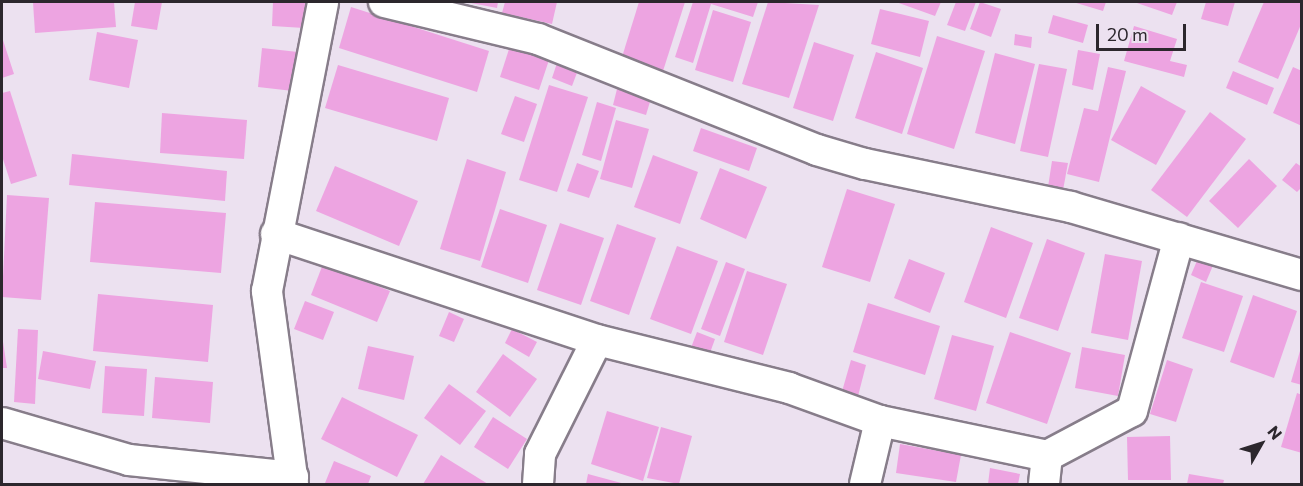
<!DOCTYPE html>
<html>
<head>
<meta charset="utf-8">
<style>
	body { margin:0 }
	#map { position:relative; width:1303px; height:486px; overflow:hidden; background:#ece1f0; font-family:Commissioner,sans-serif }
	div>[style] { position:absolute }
	.building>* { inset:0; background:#eda4e1 }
	.roads { filter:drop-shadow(2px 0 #877d8a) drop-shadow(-2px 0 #877d8a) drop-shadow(0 2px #877d8a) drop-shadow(0 -2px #877d8a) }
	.street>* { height:30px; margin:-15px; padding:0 15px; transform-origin:15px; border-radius:15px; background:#fff }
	span { translate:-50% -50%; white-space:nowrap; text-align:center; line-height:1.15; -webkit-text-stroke:6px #ece1f0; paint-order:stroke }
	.frame { position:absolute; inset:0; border:3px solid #2c272d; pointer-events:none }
	.north { position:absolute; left:1231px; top:414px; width:60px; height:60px; -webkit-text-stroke:4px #ece1f0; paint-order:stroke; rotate:51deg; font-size:16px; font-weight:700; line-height:24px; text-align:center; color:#2c272d }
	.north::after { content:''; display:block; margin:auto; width:21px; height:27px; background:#2c272d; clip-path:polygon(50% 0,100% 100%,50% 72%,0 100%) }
	.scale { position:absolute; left:1096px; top:24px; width:90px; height:27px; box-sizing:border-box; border:3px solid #2c272d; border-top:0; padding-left:8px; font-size:18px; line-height:21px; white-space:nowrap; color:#2c272d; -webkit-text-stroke:4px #ece1f0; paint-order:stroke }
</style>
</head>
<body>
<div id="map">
	<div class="building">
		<div style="clip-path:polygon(33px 2px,114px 2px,116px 27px,35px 33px)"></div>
		<div style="clip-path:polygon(135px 2px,162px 2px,157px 30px,131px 26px)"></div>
		<div style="clip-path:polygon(273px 2px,305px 2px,304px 28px,272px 26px)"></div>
		<div style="clip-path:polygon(466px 2px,498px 2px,497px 8px)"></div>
		<div style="clip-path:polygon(505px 2px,557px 2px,552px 24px,502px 13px)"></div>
		<div style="clip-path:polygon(639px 2px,685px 2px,663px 71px,622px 57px)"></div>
		<div style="clip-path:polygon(693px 2px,758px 2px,753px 17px,711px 4px,693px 63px,675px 57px)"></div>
		<div style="clip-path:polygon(768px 2px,819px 5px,789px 98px,742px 84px)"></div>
		<div style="clip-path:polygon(896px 2px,941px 2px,935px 16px)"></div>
		<div style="clip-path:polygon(956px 2px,976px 2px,965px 31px,947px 25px)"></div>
		<div style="clip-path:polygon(980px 2px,1001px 9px,991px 37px,970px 29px)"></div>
		<div style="clip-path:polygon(1073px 2px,1106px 2px,1103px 11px)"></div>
		<div style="clip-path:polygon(1134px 2px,1177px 2px,1172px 15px)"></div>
		<div style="clip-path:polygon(1206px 2px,1235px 2px,1228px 26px,1201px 19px)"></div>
		<div style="clip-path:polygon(1264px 2px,1302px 2px,1302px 22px,1278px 79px,1238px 62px)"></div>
		<div style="clip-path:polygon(351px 7px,489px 51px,477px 92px,339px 48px)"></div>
		<div style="clip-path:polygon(880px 9px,929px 21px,920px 57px,871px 44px)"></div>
		<div style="clip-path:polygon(713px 10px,751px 22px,733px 82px,695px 70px)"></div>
		<div style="clip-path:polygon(1053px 15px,1088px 25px,1083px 43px,1048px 33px)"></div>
		<div style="clip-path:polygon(1134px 26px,1177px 39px,1170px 61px,1187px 65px,1184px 77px,1124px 61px)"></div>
		<div style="clip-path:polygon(97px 32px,138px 40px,129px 88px,89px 80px)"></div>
		<div style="clip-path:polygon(1015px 34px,1032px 37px,1031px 48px,1014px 45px)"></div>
		<div style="clip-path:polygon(937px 36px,985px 51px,954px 149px,907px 134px)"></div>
		<div style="clip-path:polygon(2px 37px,14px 74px,2px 78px)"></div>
		<div style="clip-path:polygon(814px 42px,854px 55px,833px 121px,793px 108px)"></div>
		<div style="clip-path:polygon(510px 46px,549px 60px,539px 90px,500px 77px)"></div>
		<div style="clip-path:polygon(262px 48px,298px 52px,293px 91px,258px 87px)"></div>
		<div style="clip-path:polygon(1078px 50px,1100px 54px,1093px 90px,1072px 85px)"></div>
		<div style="clip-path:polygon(876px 52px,923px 68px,902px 134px,855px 118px)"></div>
		<div style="clip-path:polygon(995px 53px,1035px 64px,1015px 144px,975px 133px)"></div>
		<div style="clip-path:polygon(557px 63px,578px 70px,572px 86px,552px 78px)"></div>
		<div style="clip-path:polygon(1039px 64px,1067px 69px,1048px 157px,1020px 151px)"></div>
		<div style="clip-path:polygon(338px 65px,449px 98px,437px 141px,325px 108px)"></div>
		<div style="clip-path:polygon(1108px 67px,1126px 71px,1099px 182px,1067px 174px,1084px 108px,1098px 111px)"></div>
		<div style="clip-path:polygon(1293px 67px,1302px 71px,1302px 126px,1273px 113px)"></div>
		<div style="clip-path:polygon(1233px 71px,1274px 88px,1267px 105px,1226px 88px)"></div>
		<div style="clip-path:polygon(549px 85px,588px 97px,557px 192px,519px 180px)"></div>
		<div style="clip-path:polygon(618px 85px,652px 95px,646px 115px,613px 105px)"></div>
		<div style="clip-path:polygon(1141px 86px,1186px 111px,1156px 165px,1111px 140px)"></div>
		<div style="clip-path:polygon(10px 91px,37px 176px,11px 184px,2px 156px,2px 93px)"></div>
		<div style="clip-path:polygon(515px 96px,537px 104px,524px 142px,501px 134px)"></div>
		<div style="clip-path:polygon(597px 102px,616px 108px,601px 161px,582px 155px)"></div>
		<div style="clip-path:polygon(1210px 112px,1246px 139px,1187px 217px,1151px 190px)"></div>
		<div style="clip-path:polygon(162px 113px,247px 120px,244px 159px,160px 153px)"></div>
		<div style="clip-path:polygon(616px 120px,649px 129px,632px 188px,600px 179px)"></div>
		<div style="clip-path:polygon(701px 128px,757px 148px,749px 171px,693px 151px)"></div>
		<div style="clip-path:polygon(72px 154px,227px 171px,225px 201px,69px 185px)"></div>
		<div style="clip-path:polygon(653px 155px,698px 172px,680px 224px,634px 207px)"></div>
		<div style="clip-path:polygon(467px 159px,506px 172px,480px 261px,440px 249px)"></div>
		<div style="clip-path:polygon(1249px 159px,1277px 186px,1238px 228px,1209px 201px)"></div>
		<div style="clip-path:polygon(1052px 161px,1068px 163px,1063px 190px,1048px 187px)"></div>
		<div style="clip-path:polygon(577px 163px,599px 171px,589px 198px,567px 191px)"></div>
		<div style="clip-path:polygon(1296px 163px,1302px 167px,1302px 187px,1297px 192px,1282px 180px)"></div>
		<div style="clip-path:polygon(335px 166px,418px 201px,399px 246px,316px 211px)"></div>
		<div style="clip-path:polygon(720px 168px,767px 187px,746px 239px,700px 219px)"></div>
		<div style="clip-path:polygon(847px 189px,895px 204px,870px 282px,822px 267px)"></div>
		<div style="clip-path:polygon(7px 195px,49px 198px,41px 300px,2px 297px)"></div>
		<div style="clip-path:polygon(95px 202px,226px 213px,221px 273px,90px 262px)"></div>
		<div style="clip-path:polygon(500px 209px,547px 225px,528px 283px,481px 267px)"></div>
		<div style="clip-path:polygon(560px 223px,604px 238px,581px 305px,537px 290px)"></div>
		<div style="clip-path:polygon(617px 224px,656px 238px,629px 315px,590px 301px)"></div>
		<div style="clip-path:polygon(991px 227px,1033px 243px,1006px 318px,964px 302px)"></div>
		<div style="clip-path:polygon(1047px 239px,1085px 253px,1058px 331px,1019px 318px)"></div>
		<div style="clip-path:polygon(677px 246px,718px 261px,691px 334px,650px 319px)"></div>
		<div style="clip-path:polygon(1105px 254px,1142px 261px,1128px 340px,1091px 333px)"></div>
		<div style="clip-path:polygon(1199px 256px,1214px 263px,1206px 282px,1191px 275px)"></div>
		<div style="clip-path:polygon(909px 259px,945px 273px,930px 313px,894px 298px)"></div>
		<div style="clip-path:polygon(726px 262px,745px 269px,720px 336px,701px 329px)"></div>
		<div style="clip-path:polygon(323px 264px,390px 291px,377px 322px,311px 295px)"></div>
		<div style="clip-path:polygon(747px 271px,787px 284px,763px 355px,724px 342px)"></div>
		<div style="clip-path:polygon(1201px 282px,1243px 296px,1224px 352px,1182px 338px)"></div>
		<div style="clip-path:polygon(98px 294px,213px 305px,208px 362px,93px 351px)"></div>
		<div style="clip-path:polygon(1253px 295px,1297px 311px,1274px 378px,1230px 362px)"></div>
		<div style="clip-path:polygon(305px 301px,334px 312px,323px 340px,294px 329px)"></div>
		<div style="clip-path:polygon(868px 303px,940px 326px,925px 375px,853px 352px)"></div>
		<div style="clip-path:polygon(449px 312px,464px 319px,454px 342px,439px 336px)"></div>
		<div style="clip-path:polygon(18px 329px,38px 330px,35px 404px,14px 402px)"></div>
		<div style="clip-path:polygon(512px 329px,537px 342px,529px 357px,505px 343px)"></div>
		<div style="clip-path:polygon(697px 332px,715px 339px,707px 361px,689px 353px)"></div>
		<div style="clip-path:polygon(1010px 332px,1071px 353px,1047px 424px,986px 403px)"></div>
		<div style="clip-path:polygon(2px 335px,7px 368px,2px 368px)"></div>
		<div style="clip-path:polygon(952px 335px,994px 346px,976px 411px,934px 399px)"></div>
		<div style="clip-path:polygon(1302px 344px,1302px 385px,1291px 382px)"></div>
		<div style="clip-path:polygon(368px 346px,414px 356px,404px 400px,358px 389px)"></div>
		<div style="clip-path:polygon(1082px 347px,1125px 355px,1118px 396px,1075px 388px)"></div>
		<div style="clip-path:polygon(43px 351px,96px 361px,90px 389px,38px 379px)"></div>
		<div style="clip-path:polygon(503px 354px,537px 379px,510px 417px,476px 392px)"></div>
		<div style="clip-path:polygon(851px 360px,866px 365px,857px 400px,841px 395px)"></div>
		<div style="clip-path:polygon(1167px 360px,1193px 369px,1176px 422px,1150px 414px)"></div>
		<div style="clip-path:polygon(105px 366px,147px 369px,144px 416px,102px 413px)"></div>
		<div style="clip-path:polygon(155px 377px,213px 382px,210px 423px,152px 418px)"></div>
		<div style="clip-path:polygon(449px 384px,486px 411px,460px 445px,424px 418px)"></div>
		<div style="clip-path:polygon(1297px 393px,1302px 395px,1302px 453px,1281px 447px)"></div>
		<div style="clip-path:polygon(342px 397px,418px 435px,397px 477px,321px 439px)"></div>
		<div style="clip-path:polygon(607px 411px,659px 427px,643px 481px,591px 464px)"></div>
		<div style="clip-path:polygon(493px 417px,527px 439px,508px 469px,474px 447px)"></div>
		<div style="clip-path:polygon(661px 427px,692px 436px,679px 484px,647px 478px)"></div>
		<div style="clip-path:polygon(1170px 436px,1171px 480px,1128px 480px,1127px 437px)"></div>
		<div style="clip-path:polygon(900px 444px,961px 455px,956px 482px,896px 473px)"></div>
		<div style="clip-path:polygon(441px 455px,488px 484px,423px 484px)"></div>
		<div style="clip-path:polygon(334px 461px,371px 476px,368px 484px,325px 483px)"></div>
		<div style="clip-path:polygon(990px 468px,1020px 474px,1018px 484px,988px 484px)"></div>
		<div style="clip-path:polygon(588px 474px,625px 484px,586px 484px)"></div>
		<div style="clip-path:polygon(1189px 474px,1224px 480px,1223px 484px,1187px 484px)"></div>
	</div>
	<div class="roads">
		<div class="street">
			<div style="left:384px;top:2px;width:158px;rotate:13.5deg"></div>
			<div style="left:538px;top:39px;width:300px;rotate:21.7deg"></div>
			<div style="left:817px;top:150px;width:50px;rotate:16.3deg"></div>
			<div style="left:865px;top:164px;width:210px;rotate:11.8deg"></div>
			<div style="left:1071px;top:207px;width:241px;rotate:16.4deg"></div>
			<div style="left:276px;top:234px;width:338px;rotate:18.3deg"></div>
			<div style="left:597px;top:340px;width:198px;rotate:14deg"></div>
			<div style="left:789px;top:388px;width:97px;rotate:19.9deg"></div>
			<div style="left:880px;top:421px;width:171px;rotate:11.8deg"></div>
			<div style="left:1047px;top:456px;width:96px;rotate:-27.9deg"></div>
			<div style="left:1132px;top:411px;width:179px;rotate:-74.8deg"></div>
			<div style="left:2px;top:423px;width:132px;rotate:16.2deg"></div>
			<div style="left:129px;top:460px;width:165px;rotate:5.9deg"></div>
			<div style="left:293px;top:484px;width:195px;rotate:-97.7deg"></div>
			<div style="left:267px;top:291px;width:294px;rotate:-79deg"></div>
			<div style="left:538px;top:484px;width:30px;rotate:-86deg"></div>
			<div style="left:540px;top:454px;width:127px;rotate:-63.4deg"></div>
			<div style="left:865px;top:484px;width:65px;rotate:-76.6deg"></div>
			<div style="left:1044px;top:484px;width:28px;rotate:-84deg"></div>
		</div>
	</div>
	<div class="frame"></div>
	<div class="north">N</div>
	<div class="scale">20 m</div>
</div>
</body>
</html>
